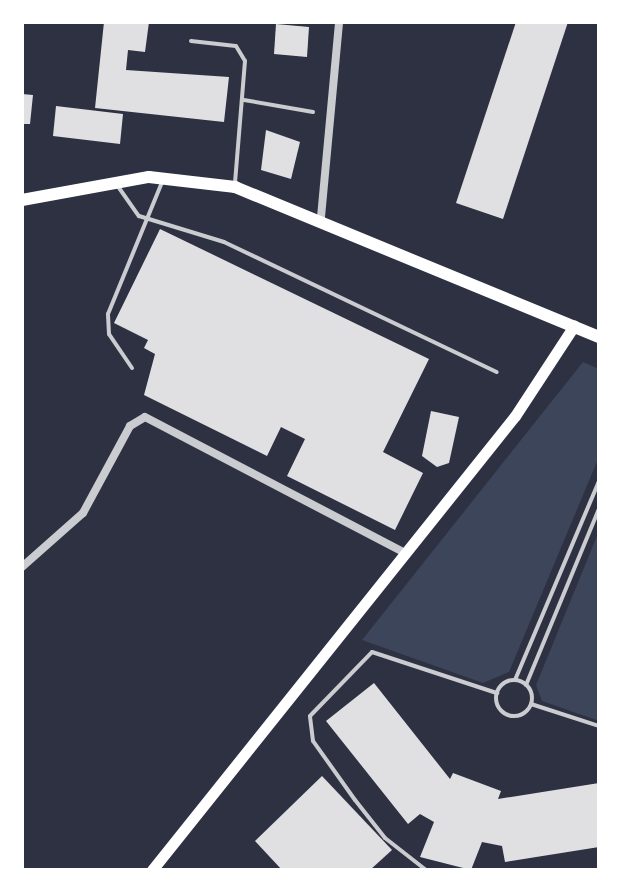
<!DOCTYPE html>
<html>
<head>
<meta charset="utf-8">
<style>
	body { margin:0 }
	#map { position:relative; width:621px; height:892px; overflow:hidden; background:#2d3142; font-family:"Asap Condensed",sans-serif }
	div>[style] { position:absolute }
	.green>* { inset:0; background:#3c4559 }
	.building>* { inset:0; background:#e0e0e3 }
	.service>* { height:4px; margin:-2px; padding:0 2px; transform-origin:2px; border-radius:2px; background:#caccd0 }
	.service>.ring { margin:-2px; padding:0; box-sizing:content-box; background:none; border:4px solid #caccd0; border-radius:50% }
	.minor>* { height:8px; margin:-4px; padding:0 4px; transform-origin:4px; border-radius:4px; background:#caccd0 }
	.secondary>* { height:11px; margin:-5.5px; padding:0 5.5px; transform-origin:5.5px; border-radius:5.5px; background:#fff }
	.primary>* { height:12px; margin:-6px; padding:0 6px; transform-origin:6px; border-radius:6px; background:#fff }
	span { translate:-50% -50%; white-space:nowrap; text-align:center; line-height:1.15; -webkit-text-stroke:6px #fff; paint-order:stroke }
	.frame { position:absolute; inset:0; border:24px solid #fff; pointer-events:none }
</style>
</head>
<body>
<div id="map">
	<div class="green">
		<div style="clip-path:polygon(583px 362px,599px 369px,599px 457px,509px 672px,483px 683px,362px 640px)"></div>
		<div style="clip-path:polygon(599px 531px,599px 721px,542px 701px,536px 685px)"></div>
	</div>
	<div class="building">
		<div style="clip-path:polygon(104px 22px,149px 22px,145px 52px,128px 50px,126px 70px,229px 77px,224px 122px,95px 108px)"></div>
		<div style="clip-path:polygon(516px 22px,568px 22px,503px 219px,456px 203px)"></div>
		<div style="clip-path:polygon(276px 24px,309px 27px,307px 57px,274px 54px)"></div>
		<div style="clip-path:polygon(22px 94px,33px 95px,30px 124px,22px 124px)"></div>
		<div style="clip-path:polygon(56px 106px,123px 114px,120px 144px,53px 136px)"></div>
		<div style="clip-path:polygon(266px 130px,300px 142px,291px 179px,261px 170px)"></div>
		<div style="clip-path:polygon(160px 229px,429px 359px,383px 452px,423px 473px,395px 530px,287px 476px,305px 439px,281px 427px,267px 456px,144px 395px,155px 354px,144px 348px,148px 340px,114px 323px)"></div>
		<div style="clip-path:polygon(431px 411px,459px 417px,449px 463px,437px 467px,422px 456px)"></div>
		<div style="clip-path:polygon(374px 683px,450px 779px,453px 773px,501px 791px,498px 799px,599px 783px,599px 847px,505px 862px,502px 846px,482px 842px,471px 870px,420px 857px,434px 822px,420px 814px,408px 824px,326px 721px)"></div>
		<div style="clip-path:polygon(322px 776px,392px 850px,370px 870px,282px 870px,255px 841px)"></div>
	</div>
	<div class="service">
		<div style="left:191px;top:41px;width:45px;rotate:6.3deg"></div>
		<div style="left:236px;top:46px;width:17px;rotate:59deg"></div>
		<div style="left:245px;top:61px;width:122px;rotate:94.7deg"></div>
		<div style="left:244px;top:100px;width:70px;rotate:9.9deg"></div>
		<div style="left:117px;top:185px;width:38px;rotate:55deg"></div>
		<div style="left:139px;top:216px;width:89px;rotate:17deg"></div>
		<div style="left:224px;top:242px;width:302px;rotate:25.5deg"></div>
		<div style="left:132px;top:368px;width:41px;rotate:-124.1deg"></div>
		<div style="left:109px;top:334px;width:20px;rotate:-93deg"></div>
		<div style="left:108px;top:314px;width:145px;rotate:-67.7deg"></div>
		<div style="left:515px;top:680px;width:216px;rotate:-67.1deg"></div>
		<div class="ring" style="left:496px;top:680px;width:32px;height:32px"></div>
		<div style="left:526px;top:685px;width:191px;rotate:-67.5deg"></div>
		<div style="left:531px;top:704px;width:71px;rotate:17.9deg"></div>
		<div style="left:426px;top:870px;width:52px;rotate:-142deg"></div>
		<div style="left:385px;top:838px;width:48px;rotate:-128.3deg"></div>
		<div style="left:355px;top:800px;width:72px;rotate:-125.4deg"></div>
		<div style="left:313px;top:741px;width:25px;rotate:-97deg"></div>
		<div style="left:310px;top:716px;width:89px;rotate:-45.9deg"></div>
		<div style="left:372px;top:652px;width:132px;rotate:18.2deg"></div>
	</div>
	<div class="minor">
		<div style="left:321px;top:217px;width:196px;rotate:-84.7deg"></div>
		<div style="left:22px;top:567px;width:81px;rotate:-41.5deg"></div>
		<div style="left:83px;top:513px;width:99px;rotate:-61.6deg"></div>
		<div style="left:130px;top:426px;width:17px;rotate:-31deg"></div>
		<div style="left:145px;top:417px;width:293px;rotate:27.6deg"></div>
	</div>
	<div class="secondary">
		<div style="left:152px;top:870px;width:581px;rotate:-51.36deg"></div>
		<div style="left:515px;top:416px;width:108px;rotate:-56.8deg"></div>
	</div>
	<div class="primary">
		<div style="left:22px;top:200px;width:129px;rotate:-10.3deg"></div>
		<div style="left:149px;top:177px;width:87px;rotate:6.6deg"></div>
		<div style="left:235px;top:187px;width:394px;rotate:22.4deg"></div>
	</div>
	<div class="frame"></div>
</div>
</body>
</html>
